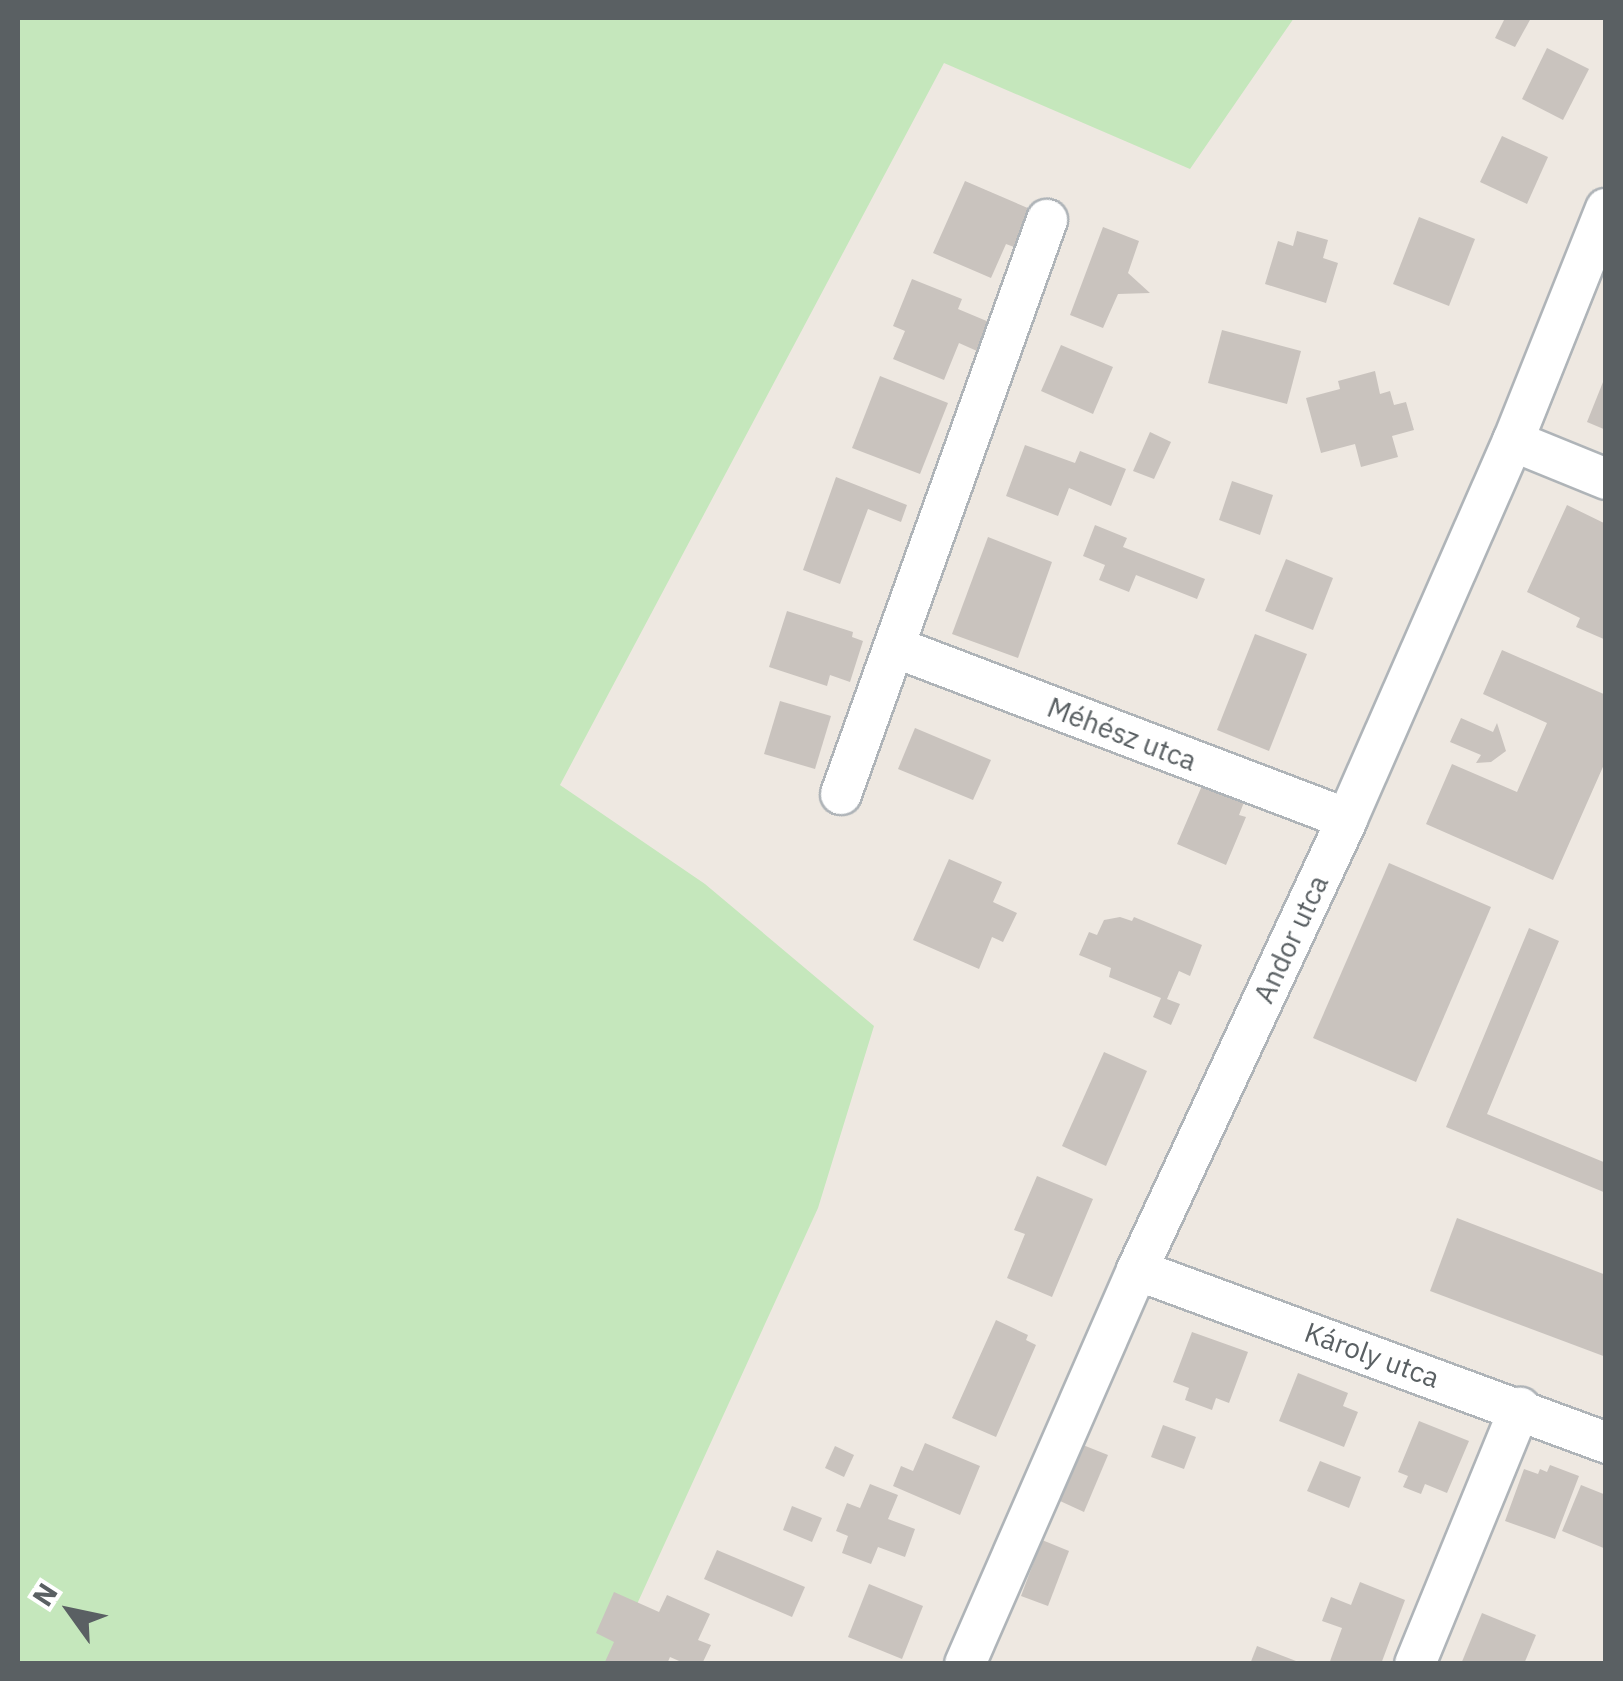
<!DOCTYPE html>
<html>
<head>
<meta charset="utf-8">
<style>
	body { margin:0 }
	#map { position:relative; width:1623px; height:1681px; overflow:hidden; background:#eee8e1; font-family:"IBM Plex Sans",sans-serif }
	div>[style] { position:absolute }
	.green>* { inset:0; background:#c5e7bc }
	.building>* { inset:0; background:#c9c3be }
	.roads { filter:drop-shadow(2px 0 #afb4b8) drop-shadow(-2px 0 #afb4b8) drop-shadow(0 2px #afb4b8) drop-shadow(0 -2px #afb4b8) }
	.minor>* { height:40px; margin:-20px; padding:0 20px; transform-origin:20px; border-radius:20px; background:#fff }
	span { translate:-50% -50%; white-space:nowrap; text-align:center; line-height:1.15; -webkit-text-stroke:8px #fff; paint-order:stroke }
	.street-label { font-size:28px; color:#5a6063 }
	.frame { position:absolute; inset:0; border:20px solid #5a6063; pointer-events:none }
	.north { position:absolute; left:20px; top:1561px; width:100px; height:100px; -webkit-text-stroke:8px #fff; paint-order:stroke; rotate:303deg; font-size:28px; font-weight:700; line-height:40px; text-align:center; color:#5a6063 }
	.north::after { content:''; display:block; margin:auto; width:35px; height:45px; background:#5a6063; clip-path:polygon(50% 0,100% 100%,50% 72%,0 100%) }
</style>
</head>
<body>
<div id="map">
	<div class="green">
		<div style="clip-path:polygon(18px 18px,1294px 18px,1190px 169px,944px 63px,560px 785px,705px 884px,874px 1026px,818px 1208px,638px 1602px,620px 1663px,18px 1663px)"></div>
	</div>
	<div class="building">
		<div style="clip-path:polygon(1505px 18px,1531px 18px,1515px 47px,1495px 38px)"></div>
		<div style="clip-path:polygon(1547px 48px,1589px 69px,1563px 120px,1522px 99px)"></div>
		<div style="clip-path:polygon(1502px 136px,1548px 157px,1527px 204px,1480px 182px)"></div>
		<div style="clip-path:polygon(965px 181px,1030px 209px,1014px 247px,1006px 244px,991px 278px,933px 253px)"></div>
		<div style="clip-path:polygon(1419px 217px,1475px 239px,1449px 306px,1393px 284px)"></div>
		<div style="clip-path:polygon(1103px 227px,1139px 241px,1128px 273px,1150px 293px,1118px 294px,1103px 328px,1070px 315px)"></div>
		<div style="clip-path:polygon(1297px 231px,1328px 240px,1323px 258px,1338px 263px,1326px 303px,1265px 284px,1278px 241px,1293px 246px)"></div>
		<div style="clip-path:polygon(912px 279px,962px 299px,958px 309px,989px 322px,977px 351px,959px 343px,944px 380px,893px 359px,905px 331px,893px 326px)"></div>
		<div style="clip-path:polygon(1222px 330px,1301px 351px,1287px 404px,1208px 383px)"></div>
		<div style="clip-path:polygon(1061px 345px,1113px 367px,1093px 414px,1041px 391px)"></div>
		<div style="clip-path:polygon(1375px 371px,1380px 394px,1390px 391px,1394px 405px,1406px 402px,1414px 430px,1392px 436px,1398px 457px,1361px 467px,1355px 444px,1321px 453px,1306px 398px,1340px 389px,1338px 381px)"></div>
		<div style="clip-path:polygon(880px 376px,948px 403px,920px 474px,852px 448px)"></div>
		<div style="clip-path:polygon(1605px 377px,1606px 378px,1606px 430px,1587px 422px)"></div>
		<div style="clip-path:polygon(1150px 432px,1171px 442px,1154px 479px,1133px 471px)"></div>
		<div style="clip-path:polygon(1025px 445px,1075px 463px,1080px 451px,1126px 469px,1111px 506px,1069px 488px,1058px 516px,1006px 496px)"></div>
		<div style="clip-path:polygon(836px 477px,907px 505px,901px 522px,868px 509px,840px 584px,803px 570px)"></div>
		<div style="clip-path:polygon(1232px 481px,1273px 495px,1260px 535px,1219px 520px)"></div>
		<div style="clip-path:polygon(1567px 505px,1606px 524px,1606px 640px,1576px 627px,1580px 618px,1527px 592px)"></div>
		<div style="clip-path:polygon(1095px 525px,1127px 538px,1123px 547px,1205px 579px,1197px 599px,1136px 575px,1129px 592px,1099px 580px,1105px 565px,1083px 556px)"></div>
		<div style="clip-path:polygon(988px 537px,1052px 562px,1018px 658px,952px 634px)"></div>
		<div style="clip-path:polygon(1286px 559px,1333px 578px,1313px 630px,1265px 611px)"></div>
		<div style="clip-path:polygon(787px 611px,853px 632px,852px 637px,863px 641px,850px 682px,830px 675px,827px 686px,769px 667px)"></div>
		<div style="clip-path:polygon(1255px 634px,1307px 654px,1269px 751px,1217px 730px)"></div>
		<div style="clip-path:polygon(1502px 650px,1606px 695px,1606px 760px,1553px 880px,1426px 824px,1452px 764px,1517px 792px,1547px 723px,1483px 694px)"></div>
		<div style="clip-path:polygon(780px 701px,831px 716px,815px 769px,764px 754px)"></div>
		<div style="clip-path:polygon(1461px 718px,1493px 732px,1497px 723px,1506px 751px,1491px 762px,1476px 763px,1481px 755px,1450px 742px)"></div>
		<div style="clip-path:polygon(915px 728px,991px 760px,973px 800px,898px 769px)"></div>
		<div style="clip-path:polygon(1207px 774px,1250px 787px,1239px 815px,1246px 817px,1226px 865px,1177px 844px)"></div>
		<div style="clip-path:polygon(949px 859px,1002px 882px,993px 902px,1017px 913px,1003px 942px,992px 937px,979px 969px,913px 940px)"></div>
		<div style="clip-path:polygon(1389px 863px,1491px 907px,1416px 1082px,1313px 1038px)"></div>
		<div style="clip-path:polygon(1120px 917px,1132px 921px,1134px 917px,1202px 945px,1190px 976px,1179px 971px,1167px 999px,1180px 1004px,1171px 1025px,1153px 1017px,1161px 998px,1109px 977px,1111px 968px,1079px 955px,1089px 932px,1097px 935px,1104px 920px)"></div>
		<div style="clip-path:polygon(1529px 928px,1559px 941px,1487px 1114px,1606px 1163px,1606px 1193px,1446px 1127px)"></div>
		<div style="clip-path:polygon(1104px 1052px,1147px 1071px,1106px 1166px,1062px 1146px)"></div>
		<div style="clip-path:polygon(1037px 1176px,1093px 1199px,1052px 1297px,1007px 1278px,1025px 1234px,1014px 1230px)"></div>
		<div style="clip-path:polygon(1457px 1218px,1606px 1275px,1606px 1357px,1430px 1291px)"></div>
		<div style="clip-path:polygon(996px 1320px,1028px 1335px,1026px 1340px,1036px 1345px,996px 1437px,952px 1418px)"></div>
		<div style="clip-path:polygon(1192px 1332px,1248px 1352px,1229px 1403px,1216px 1398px,1212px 1410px,1185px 1400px,1189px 1388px,1173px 1382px)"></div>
		<div style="clip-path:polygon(1298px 1373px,1348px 1393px,1343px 1406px,1358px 1412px,1344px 1447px,1279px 1421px)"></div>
		<div style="clip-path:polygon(1419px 1421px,1469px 1441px,1447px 1493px,1425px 1484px,1421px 1494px,1403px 1487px,1408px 1476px,1398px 1472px)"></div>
		<div style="clip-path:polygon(1163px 1425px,1196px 1437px,1184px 1469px,1151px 1457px)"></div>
		<div style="clip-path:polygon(925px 1443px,980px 1466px,960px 1515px,893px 1486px,901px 1466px,913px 1471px)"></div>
		<div style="clip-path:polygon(1083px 1445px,1108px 1455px,1084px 1512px,1060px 1501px)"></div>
		<div style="clip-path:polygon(835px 1446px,854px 1455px,844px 1477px,825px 1468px)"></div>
		<div style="clip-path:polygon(1320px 1461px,1361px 1477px,1349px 1508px,1307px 1491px)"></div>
		<div style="clip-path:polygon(1550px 1465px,1579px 1476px,1555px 1539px,1505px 1521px,1524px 1469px,1538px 1474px,1540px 1469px,1547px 1472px)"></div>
		<div style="clip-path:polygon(870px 1484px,898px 1495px,888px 1519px,915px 1529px,905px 1557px,878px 1547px,871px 1564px,842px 1553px,848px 1536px,836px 1531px,847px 1503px,860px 1508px)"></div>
		<div style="clip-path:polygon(1581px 1485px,1606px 1495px,1606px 1549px,1562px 1531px)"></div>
		<div style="clip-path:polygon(792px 1506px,822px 1518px,812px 1542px,783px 1530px)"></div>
		<div style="clip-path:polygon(1042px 1540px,1069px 1551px,1048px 1606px,1021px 1596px)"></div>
		<div style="clip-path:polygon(717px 1550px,805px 1587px,792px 1617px,704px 1579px)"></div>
		<div style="clip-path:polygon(1360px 1582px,1405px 1600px,1381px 1664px,1329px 1664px,1342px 1628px,1322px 1621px,1331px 1597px,1351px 1605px)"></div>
		<div style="clip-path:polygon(869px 1584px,923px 1606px,902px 1659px,848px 1637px)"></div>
		<div style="clip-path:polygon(614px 1592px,659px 1612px,667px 1595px,710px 1614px,698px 1640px,711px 1645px,702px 1664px,686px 1664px,670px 1657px,667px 1664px,604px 1664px,614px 1642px,596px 1633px)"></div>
		<div style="clip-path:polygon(1482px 1613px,1536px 1635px,1524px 1664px,1461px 1664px)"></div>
		<div style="clip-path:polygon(1257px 1646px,1296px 1661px,1295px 1664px,1250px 1664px)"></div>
	</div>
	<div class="roads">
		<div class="minor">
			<div style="left:1513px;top:441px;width:100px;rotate:22.2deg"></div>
			<div style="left:897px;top:648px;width:481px;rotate:20.8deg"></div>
			<div style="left:841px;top:794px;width:610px;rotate:-70.26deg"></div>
			<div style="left:1137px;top:1270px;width:500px;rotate:20.2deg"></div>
			<div style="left:965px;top:1664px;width:430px;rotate:-66.4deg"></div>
			<div style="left:1137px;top:1270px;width:497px;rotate:-65deg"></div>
			<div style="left:1347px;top:819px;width:413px;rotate:-66.3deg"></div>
			<div style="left:1513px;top:441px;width:250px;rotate:-68.2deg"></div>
			<div style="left:1415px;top:1664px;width:277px;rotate:-67.7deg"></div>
		</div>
	</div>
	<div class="street-label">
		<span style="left:1122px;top:734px;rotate:21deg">Méhész utca</span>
		<span style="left:1291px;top:939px;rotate:-65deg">Andor utca</span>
		<span style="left:1372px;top:1355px;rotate:20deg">Károly utca</span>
	</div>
	<div class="frame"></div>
	<div class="north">N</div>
</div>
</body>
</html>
